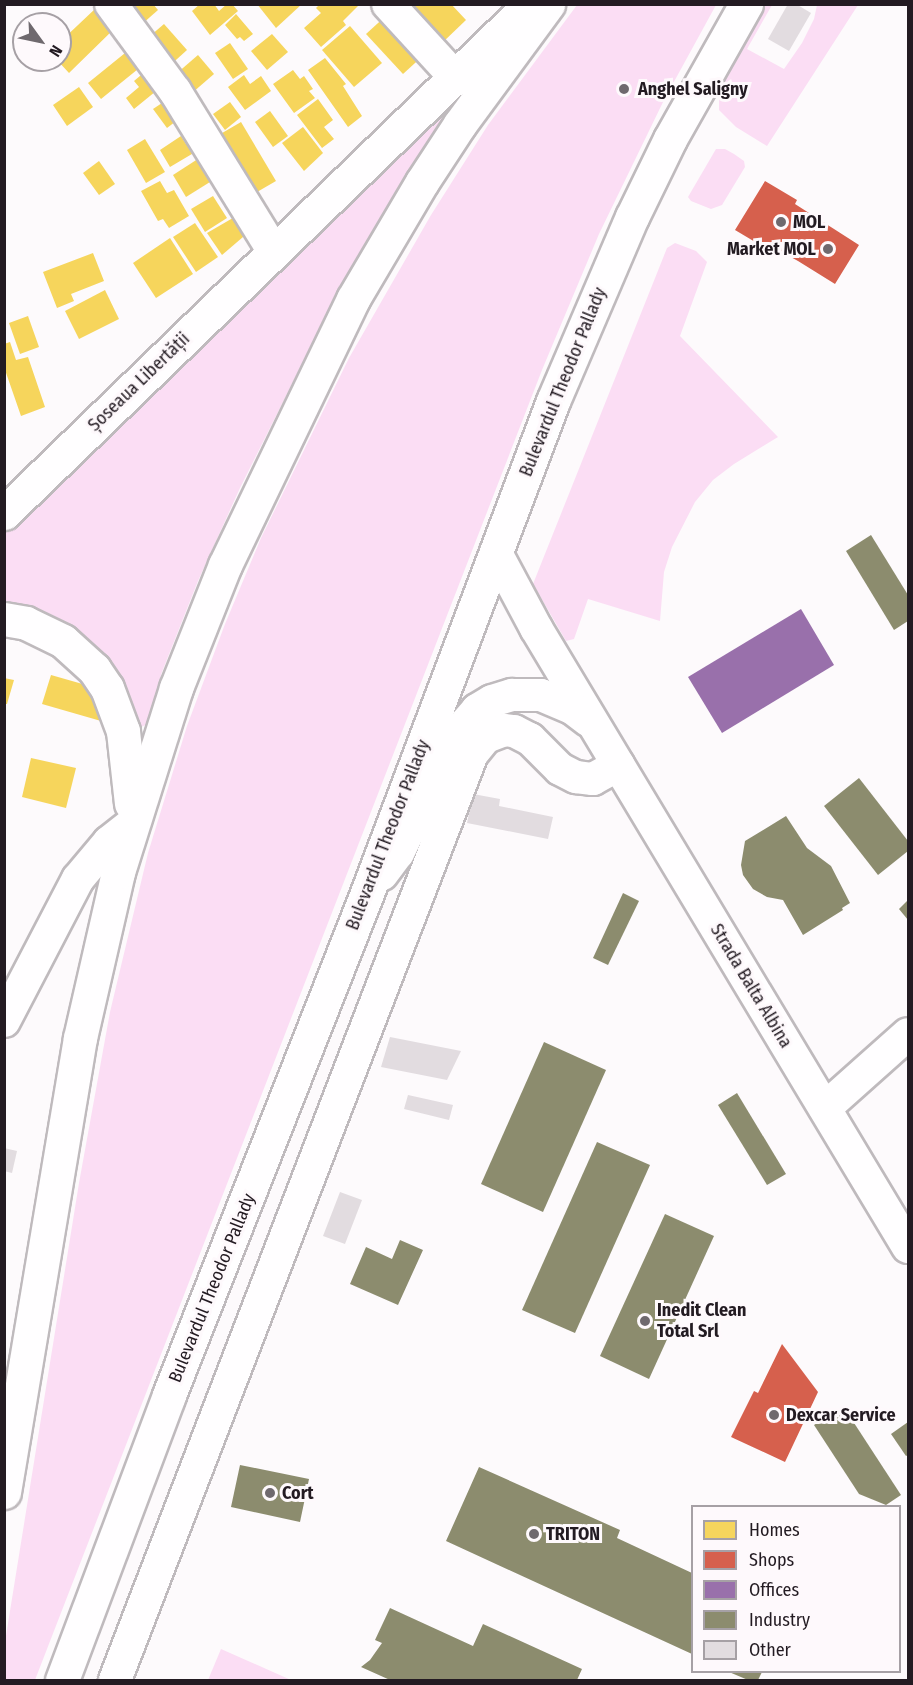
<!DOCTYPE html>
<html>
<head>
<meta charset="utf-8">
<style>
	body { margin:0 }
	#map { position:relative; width:913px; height:1685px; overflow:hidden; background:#fdfafc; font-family:"Fira Sans Condensed",sans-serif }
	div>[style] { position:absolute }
	.green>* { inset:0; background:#fbddf4 }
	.homes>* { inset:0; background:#f6d55c }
	.shops>* { inset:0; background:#d6604d }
	.offices>* { inset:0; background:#9970ab }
	.industry>* { inset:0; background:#8c8c6e }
	.building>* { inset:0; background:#e2dce0 }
	.roads { filter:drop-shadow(2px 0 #bfbabd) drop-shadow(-2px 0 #bfbabd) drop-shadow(0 2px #bfbabd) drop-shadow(0 -2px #bfbabd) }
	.minor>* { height:32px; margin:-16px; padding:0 16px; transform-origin:16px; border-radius:16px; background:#fffeff }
	.major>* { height:33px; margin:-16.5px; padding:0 16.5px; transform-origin:16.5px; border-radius:16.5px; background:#fffeff }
	.dots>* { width:16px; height:16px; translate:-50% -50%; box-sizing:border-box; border:3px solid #fef9fc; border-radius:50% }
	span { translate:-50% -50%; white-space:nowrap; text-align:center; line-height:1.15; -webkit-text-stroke:6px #fef9fc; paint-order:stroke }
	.poi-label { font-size:18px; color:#231b22; font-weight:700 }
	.left { translate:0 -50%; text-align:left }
	.right { translate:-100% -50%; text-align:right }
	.street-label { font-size:18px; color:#231b22 }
	.frame { position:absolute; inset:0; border:6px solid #231b22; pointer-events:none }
	.legend { position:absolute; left:691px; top:1505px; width:210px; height:168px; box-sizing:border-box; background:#fef9fc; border:2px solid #a6a0a5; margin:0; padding:8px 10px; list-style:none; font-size:18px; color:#231b22 }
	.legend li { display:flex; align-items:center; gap:12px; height:30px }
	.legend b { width:30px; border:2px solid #a6a0a5 }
	.north { position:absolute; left:12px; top:12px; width:60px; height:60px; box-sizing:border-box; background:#fef9fc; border:2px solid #a6a0a5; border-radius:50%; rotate:123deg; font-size:16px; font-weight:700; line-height:24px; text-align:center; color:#231b22 }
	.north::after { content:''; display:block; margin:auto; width:21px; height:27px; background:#6f696e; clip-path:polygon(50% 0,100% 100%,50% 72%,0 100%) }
</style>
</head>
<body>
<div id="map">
	<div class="green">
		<div style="clip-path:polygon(577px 5px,716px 5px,664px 100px,599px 234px,542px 370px,35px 1680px,5px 1680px,5px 1642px,79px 1183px,110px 1012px,148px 853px,187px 726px,225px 624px,261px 538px,349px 358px,431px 215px,488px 125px)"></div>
		<div style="clip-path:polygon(762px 5px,772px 5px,747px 49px,784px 69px,802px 43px,814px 19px,817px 5px,858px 5px,767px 146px,736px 127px,719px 110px,719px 98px,732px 58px)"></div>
		<div style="clip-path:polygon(487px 60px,356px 264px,310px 348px,240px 488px,198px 581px,162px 672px,146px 725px,138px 728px,5px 609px,5px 529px)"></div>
		<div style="clip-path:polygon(716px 149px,725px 149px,734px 154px,744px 161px,745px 167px,722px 205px,711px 209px,691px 201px,688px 197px)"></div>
		<div style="clip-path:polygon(675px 243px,696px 251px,707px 262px,680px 336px,778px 437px,734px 464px,713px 480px,695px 502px,672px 547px,664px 572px,660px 621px,588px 599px,574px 639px,566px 641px,533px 584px,667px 248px)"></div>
		<div style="clip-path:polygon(221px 1649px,291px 1680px,208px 1680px)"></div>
	</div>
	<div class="homes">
		<div style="clip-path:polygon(126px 4px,153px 4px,158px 10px,141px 25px)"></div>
		<div style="clip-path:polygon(200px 4px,214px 4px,219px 11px,227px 4px,232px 4px,238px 11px,210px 35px,192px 11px)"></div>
		<div style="clip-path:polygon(257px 4px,302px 4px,276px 28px)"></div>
		<div style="clip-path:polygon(320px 4px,360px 4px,343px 21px,346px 25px,321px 47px,304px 28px,321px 13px,316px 8px)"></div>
		<div style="clip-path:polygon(402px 4px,451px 4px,466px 20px,441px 44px)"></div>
		<div style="clip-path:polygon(96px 8px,115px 28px,69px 73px,57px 60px,60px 60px,60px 42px)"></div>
		<div style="clip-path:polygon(389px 13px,426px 53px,403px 74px,366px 34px)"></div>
		<div style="clip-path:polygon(236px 14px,253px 34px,244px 41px,240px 37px,237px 39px,225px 25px)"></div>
		<div style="clip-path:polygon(164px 24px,187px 50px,166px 69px,143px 42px)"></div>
		<div style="clip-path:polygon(350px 26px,382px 63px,354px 87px,322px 50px)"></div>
		<div style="clip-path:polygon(272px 34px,288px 52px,267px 70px,251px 51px)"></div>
		<div style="clip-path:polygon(230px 43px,248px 69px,233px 79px,215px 53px)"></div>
		<div style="clip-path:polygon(130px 49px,143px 65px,101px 99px,88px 83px)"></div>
		<div style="clip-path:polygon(198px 55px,214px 74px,192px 93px,176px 74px)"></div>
		<div style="clip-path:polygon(325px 58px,346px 84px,343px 86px,362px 116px,348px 127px,308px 70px)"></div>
		<div style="clip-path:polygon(147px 70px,161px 87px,134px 109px,126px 98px,139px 87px,134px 81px)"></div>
		<div style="clip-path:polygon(293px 70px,300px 79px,304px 76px,313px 89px,309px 91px,315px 98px,294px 113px,273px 84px)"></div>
		<div style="clip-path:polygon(244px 75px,250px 84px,261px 76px,271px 91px,245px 110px,228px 87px)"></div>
		<div style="clip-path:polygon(79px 87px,93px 107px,67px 126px,53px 105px)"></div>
		<div style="clip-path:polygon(171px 97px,184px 115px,167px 128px,153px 109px)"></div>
		<div style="clip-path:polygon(318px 99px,333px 120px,324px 127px,334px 139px,322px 148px,297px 115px)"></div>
		<div style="clip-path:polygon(230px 102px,241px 117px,225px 130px,213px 114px)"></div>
		<div style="clip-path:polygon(270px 111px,288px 136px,273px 147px,255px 122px)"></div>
		<div style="clip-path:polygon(241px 122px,276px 181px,252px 195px,217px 136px)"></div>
		<div style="clip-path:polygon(303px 127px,323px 153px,304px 171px,282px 143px)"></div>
		<div style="clip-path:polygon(181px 136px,186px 144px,191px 141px,197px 151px,170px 167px,160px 150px)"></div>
		<div style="clip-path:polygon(145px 139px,165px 172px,146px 183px,127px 150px)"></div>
		<div style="clip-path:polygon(204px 155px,218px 177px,186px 197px,173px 175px)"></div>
		<div style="clip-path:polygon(99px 161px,115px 184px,99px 195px,83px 173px)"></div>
		<div style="clip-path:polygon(160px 181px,167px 193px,174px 190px,189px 216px,169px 228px,163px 219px,158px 221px,141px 191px)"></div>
		<div style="clip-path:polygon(213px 196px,227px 218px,205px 232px,191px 209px)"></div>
		<div style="clip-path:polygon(238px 215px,250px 231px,222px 255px,207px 233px)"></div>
		<div style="clip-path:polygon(195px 223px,218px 257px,196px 272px,173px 237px)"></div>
		<div style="clip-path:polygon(170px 238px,193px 274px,156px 298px,133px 263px)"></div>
		<div style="clip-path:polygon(93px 253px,104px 281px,71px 294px,74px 301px,57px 308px,43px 272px)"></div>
		<div style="clip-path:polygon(105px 290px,119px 319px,79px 339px,65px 311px)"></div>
		<div style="clip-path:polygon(28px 316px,39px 347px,20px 354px,9px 323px)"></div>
		<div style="clip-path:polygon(10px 342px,16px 360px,28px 357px,45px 407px,21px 416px,4px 367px,4px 344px)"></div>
		<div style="clip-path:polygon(51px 675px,93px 687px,101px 721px,42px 704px)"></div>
		<div style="clip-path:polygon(4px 678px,14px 680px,7px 704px,4px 704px)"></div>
		<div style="clip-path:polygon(31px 758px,76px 768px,66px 808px,22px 797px)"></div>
	</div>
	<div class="shops">
		<div style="clip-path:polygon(765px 181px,797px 200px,795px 204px,859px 245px,835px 284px,798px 261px,769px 245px,767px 249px,735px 230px)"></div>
		<div style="clip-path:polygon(782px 1344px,818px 1392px,785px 1462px,731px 1437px,754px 1391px,758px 1393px)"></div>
	</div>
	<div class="offices">
		<div style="clip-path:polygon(801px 609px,834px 665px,722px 733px,688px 677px)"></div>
	</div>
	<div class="industry">
		<div style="clip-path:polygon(871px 535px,908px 595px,908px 621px,894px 630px,846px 551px)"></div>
		<div style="clip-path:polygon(859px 778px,908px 841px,908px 851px,878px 875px,824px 806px)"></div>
		<div style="clip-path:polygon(786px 816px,807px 848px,831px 866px,850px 903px,842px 908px,843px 910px,803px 935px,783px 900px,767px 897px,753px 889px,743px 875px,741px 865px,745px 841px)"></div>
		<div style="clip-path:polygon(623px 893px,639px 901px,608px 965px,593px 958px)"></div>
		<div style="clip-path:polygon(908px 900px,908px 920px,899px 909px)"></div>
		<div style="clip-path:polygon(544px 1042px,606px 1070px,543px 1212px,481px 1184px)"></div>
		<div style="clip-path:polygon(737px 1093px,786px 1174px,767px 1185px,718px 1105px)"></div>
		<div style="clip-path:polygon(597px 1142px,650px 1165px,575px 1333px,522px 1310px)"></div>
		<div style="clip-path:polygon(665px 1214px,714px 1236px,649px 1379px,600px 1356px)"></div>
		<div style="clip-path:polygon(400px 1240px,423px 1250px,398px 1305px,350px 1284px,366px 1247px,392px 1259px)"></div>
		<div style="clip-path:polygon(843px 1406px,901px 1495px,886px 1505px,859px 1494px,814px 1425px)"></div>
		<div style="clip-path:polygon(908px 1422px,908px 1455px,906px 1456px,891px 1434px)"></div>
		<div style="clip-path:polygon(240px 1465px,309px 1479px,300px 1522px,231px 1507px)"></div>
		<div style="clip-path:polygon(479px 1467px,620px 1530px,617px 1538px,692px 1573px,692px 1654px,446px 1541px)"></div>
		<div style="clip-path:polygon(390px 1608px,473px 1646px,483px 1624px,582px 1669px,577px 1680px,390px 1680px,361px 1667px,370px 1660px,382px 1643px,375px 1640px)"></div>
		<div style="clip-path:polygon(729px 1672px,762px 1672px,758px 1680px,748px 1680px)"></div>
	</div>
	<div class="building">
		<div style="clip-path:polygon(788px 4px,796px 4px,811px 13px,789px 51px,768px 39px)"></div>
		<div style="clip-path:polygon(473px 794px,500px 799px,499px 806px,553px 817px,548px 839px,467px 823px)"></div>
		<div style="clip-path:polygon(390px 1037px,461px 1051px,447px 1080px,381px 1067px)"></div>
		<div style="clip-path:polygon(408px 1095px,453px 1105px,449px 1120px,404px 1109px)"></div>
		<div style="clip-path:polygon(4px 1148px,17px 1151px,12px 1173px,4px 1171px)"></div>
		<div style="clip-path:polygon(340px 1192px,362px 1200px,345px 1244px,323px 1236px)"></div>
	</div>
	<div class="roads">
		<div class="minor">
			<div style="left:111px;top:4px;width:108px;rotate:53.7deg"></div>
			<div style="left:175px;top:91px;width:189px;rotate:58.4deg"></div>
			<div style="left:388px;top:4px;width:99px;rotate:47.5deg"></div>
			<div style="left:496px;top:553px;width:85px;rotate:61.9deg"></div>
			<div style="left:536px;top:628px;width:722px;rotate:59deg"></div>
			<div style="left:382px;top:874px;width:26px;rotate:-53deg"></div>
			<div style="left:398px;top:853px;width:127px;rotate:-64.4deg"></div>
			<div style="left:453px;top:738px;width:37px;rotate:-49deg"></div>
			<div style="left:477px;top:710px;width:17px;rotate:-31deg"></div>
			<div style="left:492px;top:701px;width:21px;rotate:-17deg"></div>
			<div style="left:512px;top:695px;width:29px"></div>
			<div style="left:541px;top:695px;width:34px;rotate:23deg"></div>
			<div style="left:572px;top:708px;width:21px;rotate:37deg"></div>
			<div style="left:4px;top:1021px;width:160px;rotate:-62.5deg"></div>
			<div style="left:78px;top:879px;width:48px;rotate:-50deg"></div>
			<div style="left:109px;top:842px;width:29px;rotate:-38deg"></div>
			<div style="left:825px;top:1108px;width:111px;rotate:-41.7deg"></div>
			<div style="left:115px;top:1680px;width:992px;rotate:-68.92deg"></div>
			<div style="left:472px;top:754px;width:22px;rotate:-51deg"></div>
			<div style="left:486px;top:737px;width:19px;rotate:-21deg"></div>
			<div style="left:504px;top:730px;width:10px;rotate:6deg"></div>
			<div style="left:514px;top:731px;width:18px;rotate:27deg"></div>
			<div style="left:530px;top:739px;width:42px;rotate:45deg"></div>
			<div style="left:560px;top:769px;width:18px;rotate:27deg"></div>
			<div style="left:576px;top:777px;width:17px;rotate:7deg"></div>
			<div style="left:593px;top:779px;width:29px;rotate:-29deg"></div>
		</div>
		<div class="major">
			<div style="left:4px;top:513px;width:718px;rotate:-44.04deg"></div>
			<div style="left:4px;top:619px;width:22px;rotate:10deg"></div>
			<div style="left:26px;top:623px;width:41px;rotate:25.9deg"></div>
			<div style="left:63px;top:641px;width:42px;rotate:42.1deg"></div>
			<div style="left:94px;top:669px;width:23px;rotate:56deg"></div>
			<div style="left:107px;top:688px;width:46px;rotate:69.6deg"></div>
			<div style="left:123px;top:731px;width:73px;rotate:83.7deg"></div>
			<div style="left:4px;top:1492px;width:460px;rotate:-80.5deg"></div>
			<div style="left:80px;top:1038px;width:170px;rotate:-77.1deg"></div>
			<div style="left:118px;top:872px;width:193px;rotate:-72.5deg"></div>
			<div style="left:176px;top:688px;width:132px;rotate:-68.3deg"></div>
			<div style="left:225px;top:565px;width:295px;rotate:-64.3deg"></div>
			<div style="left:353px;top:299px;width:136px;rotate:-59.5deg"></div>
			<div style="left:422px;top:182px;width:69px;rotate:-56.8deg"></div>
			<div style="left:460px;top:124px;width:149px;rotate:-53.7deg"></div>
			<div style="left:62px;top:1680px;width:304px;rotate:-69.4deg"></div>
			<div style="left:169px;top:1395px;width:540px;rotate:-68.47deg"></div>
			<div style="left:367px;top:893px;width:526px;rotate:-69.29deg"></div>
			<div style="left:553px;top:401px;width:200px;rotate:-66.8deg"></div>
			<div style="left:632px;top:217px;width:87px;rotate:-64deg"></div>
			<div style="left:670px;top:139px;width:155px;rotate:-60.6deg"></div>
		</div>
	</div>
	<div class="dots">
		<div style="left:624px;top:89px;background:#6f696e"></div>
		<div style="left:781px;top:222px;background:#6f696e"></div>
		<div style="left:828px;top:249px;background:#6f696e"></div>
		<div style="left:645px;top:1321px;background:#6f696e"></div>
		<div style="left:774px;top:1415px;background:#6f696e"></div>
		<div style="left:270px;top:1493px;background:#6f696e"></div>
		<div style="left:534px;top:1534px;background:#6f696e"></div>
	</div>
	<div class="poi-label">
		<span class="left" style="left:638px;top:89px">Anghel Saligny</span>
		<span class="left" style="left:793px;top:222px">MOL</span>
		<span class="right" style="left:816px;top:249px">Market MOL</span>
		<span class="left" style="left:657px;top:1321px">Inedit Clean<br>Total Srl</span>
		<span class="left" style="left:786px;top:1415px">Dexcar Service</span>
		<span class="left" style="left:282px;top:1493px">Cort</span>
		<span class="left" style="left:546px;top:1534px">TRITON</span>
	</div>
	<div class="street-label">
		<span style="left:139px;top:382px;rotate:-44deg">Șoseaua Libertății</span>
		<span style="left:563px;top:382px;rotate:-68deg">Bulevardul Theodor Pallady</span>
		<span style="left:388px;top:835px;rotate:-69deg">Bulevardul Theodor Pallady</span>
		<span style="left:751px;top:986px;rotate:59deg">Strada Balta Albina</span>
		<span style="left:212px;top:1288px;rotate:-68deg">Bulevardul Theodor Pallady</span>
	</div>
	<div class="frame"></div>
	<ul class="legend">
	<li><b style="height:16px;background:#f6d55c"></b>Homes</li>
	<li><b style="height:16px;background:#d6604d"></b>Shops</li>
	<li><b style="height:16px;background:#9970ab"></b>Offices</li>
	<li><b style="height:16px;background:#8c8c6e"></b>Industry</li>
	<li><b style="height:16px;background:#e2dce0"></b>Other</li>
	</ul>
	<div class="north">N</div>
</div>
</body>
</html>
